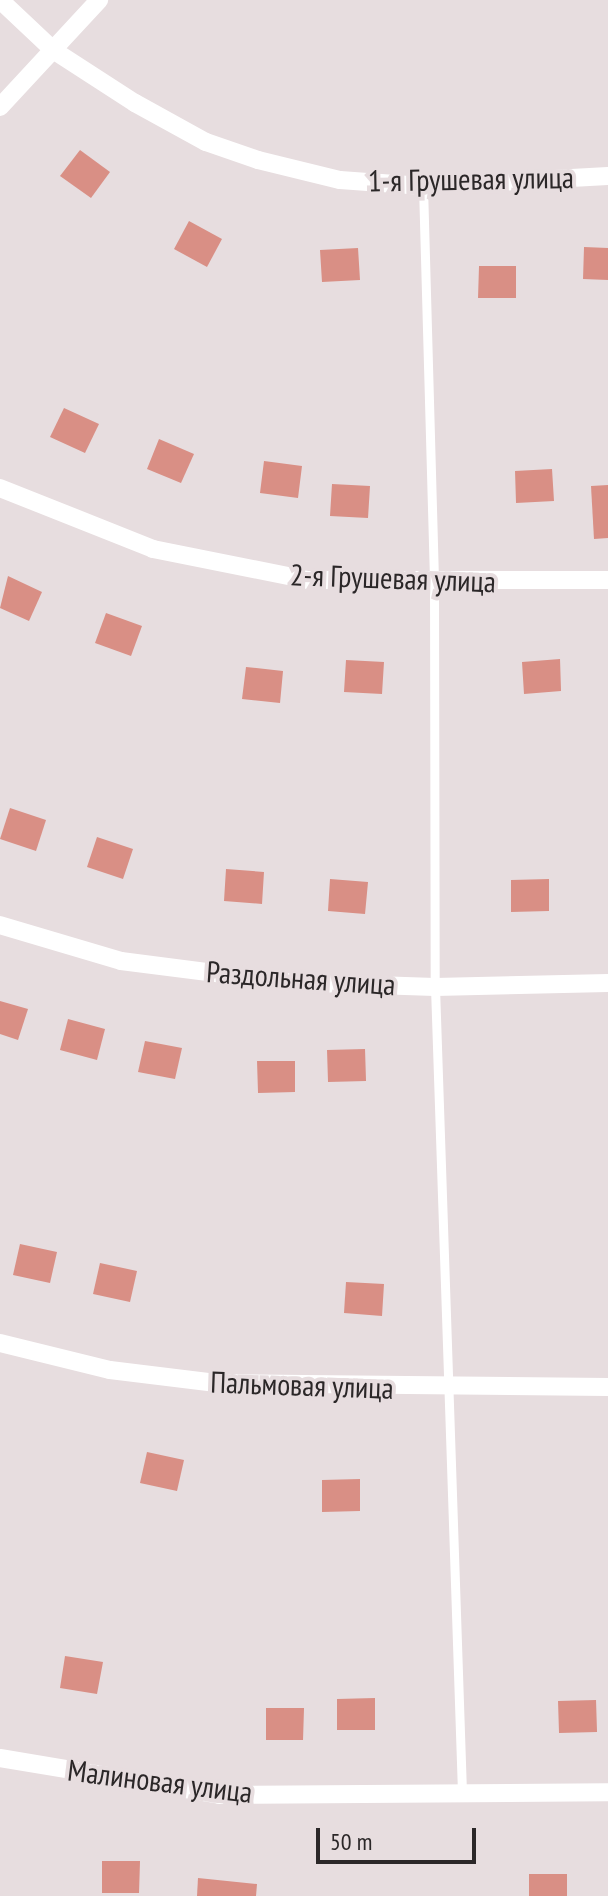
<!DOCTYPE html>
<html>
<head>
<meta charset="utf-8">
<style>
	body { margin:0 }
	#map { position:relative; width:608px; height:1896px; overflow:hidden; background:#e7dddf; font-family:"PT Sans Narrow",sans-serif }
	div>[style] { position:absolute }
	.building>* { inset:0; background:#d98f85 }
	.lane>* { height:9px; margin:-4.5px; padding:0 4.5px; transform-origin:4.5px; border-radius:4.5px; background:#fff }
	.street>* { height:18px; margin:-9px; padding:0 9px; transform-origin:9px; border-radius:9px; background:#fff }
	span { translate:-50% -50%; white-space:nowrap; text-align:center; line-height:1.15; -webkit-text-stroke:8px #e7dddf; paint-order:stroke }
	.street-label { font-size:30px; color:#2b2728 }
	.scale { position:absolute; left:316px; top:1828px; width:160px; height:36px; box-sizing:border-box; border:4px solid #2b2728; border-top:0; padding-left:10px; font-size:24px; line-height:28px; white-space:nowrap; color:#2b2728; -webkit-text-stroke:6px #e7dddf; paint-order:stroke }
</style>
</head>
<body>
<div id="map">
	<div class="building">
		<div style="clip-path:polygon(80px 150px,110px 172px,91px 198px,60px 176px)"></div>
		<div style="clip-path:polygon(189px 221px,222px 239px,207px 267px,174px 249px)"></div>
		<div style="clip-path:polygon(584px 247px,608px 248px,608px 280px,583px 279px)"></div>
		<div style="clip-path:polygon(358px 248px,360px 280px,322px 282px,320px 250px)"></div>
		<div style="clip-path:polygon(479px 266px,516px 266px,516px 298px,478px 298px)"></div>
		<div style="clip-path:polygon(64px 408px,99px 424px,85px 453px,50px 437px)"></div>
		<div style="clip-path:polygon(159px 439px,194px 454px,181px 483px,147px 469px)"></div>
		<div style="clip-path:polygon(264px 461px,302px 466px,298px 498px,260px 493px)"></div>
		<div style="clip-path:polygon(552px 469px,554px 501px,516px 503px,515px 471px)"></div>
		<div style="clip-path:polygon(332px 484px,370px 486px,368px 518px,330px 516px)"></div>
		<div style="clip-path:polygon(608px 485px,608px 538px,594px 539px,591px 486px)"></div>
		<div style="clip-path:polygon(8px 576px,42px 592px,29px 621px,0 608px)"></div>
		<div style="clip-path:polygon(106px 613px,142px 626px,131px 656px,95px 643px)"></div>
		<div style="clip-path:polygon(560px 659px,561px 691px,524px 694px,522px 662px)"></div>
		<div style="clip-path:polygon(346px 660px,384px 662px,382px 694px,344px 692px)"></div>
		<div style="clip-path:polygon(246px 667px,283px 671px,280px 703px,242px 699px)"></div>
		<div style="clip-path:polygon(10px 808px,46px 820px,36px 851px,0 839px)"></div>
		<div style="clip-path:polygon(97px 837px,133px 849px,123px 879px,87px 867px)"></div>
		<div style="clip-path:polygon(226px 869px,264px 872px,262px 904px,224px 901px)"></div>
		<div style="clip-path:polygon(330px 879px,368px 882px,365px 914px,328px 911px)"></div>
		<div style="clip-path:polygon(549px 879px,549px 911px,511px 912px,511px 880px)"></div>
		<div style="clip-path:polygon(0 1001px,28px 1009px,18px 1040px,0 1034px)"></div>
		<div style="clip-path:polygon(68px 1019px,105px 1029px,97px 1060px,60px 1050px)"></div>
		<div style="clip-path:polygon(145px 1041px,182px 1048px,175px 1079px,138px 1072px)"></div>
		<div style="clip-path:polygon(365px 1049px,366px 1081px,328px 1082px,327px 1050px)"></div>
		<div style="clip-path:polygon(257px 1061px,295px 1061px,295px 1092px,258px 1093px)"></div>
		<div style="clip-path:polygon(20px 1244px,57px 1252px,50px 1283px,13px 1275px)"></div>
		<div style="clip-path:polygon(100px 1263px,137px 1271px,130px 1302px,93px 1294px)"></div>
		<div style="clip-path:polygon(346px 1282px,384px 1284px,382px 1316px,344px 1313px)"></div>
		<div style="clip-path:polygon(147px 1452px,184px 1460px,177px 1491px,140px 1483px)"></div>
		<div style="clip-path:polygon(360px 1479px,360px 1511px,322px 1512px,322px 1480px)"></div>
		<div style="clip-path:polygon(65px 1656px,103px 1662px,97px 1694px,60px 1688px)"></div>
		<div style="clip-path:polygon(375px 1698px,375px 1730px,337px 1730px,337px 1699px)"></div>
		<div style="clip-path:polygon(596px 1700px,597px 1732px,559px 1733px,558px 1701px)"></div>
		<div style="clip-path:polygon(266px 1708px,304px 1708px,303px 1740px,266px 1740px)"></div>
		<div style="clip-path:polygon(102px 1861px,140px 1861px,139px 1893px,102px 1893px)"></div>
		<div style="clip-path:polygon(529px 1874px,567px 1874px,567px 1896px,529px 1896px)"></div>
		<div style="clip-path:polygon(198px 1878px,257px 1884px,256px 1896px,197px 1896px)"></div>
	</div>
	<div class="lane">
		<div style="left:423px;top:186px;width:397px;rotate:88.4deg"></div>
		<div style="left:434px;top:583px;width:404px;rotate:89.9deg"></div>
		<div style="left:435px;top:987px;width:807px;rotate:88.08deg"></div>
	</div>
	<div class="street">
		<div style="left:0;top:0;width:73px;rotate:43.3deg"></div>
		<div style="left:53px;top:50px;width:98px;rotate:32.9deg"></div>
		<div style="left:135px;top:103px;width:81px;rotate:28.8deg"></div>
		<div style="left:206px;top:142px;width:55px;rotate:19.1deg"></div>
		<div style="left:258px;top:160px;width:84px;rotate:13.7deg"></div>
		<div style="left:340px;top:180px;width:83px;rotate:4.1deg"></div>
		<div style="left:423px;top:186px;width:185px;rotate:-3.1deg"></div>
		<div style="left:0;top:107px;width:146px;rotate:-47.2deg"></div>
		<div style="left:0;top:488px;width:165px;rotate:21.7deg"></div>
		<div style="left:153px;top:549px;width:158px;rotate:11.3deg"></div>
		<div style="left:308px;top:580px;width:300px"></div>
		<div style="left:0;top:925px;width:126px;rotate:16.6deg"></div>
		<div style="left:121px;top:961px;width:165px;rotate:7.3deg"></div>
		<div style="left:285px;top:982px;width:150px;rotate:1.9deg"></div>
		<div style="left:435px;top:987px;width:173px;rotate:-1.3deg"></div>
		<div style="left:0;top:1343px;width:113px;rotate:13.8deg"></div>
		<div style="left:110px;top:1370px;width:107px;rotate:7deg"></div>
		<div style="left:216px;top:1383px;width:392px;rotate:0.6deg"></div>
		<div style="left:0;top:1758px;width:223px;rotate:9.5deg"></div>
		<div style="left:220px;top:1795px;width:388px;rotate:-0.4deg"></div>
	</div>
	<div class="street-label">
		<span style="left:471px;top:179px;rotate:-1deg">1-я Грушевая улица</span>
		<span style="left:393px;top:578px;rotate:2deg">2-я Грушевая улица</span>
		<span style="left:301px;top:978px;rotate:4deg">Раздольная улица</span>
		<span style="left:302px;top:1385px;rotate:2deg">Пальмовая улица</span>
		<span style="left:160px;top:1781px;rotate:7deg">Малиновая улица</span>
	</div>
	<div class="scale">50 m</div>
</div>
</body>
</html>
